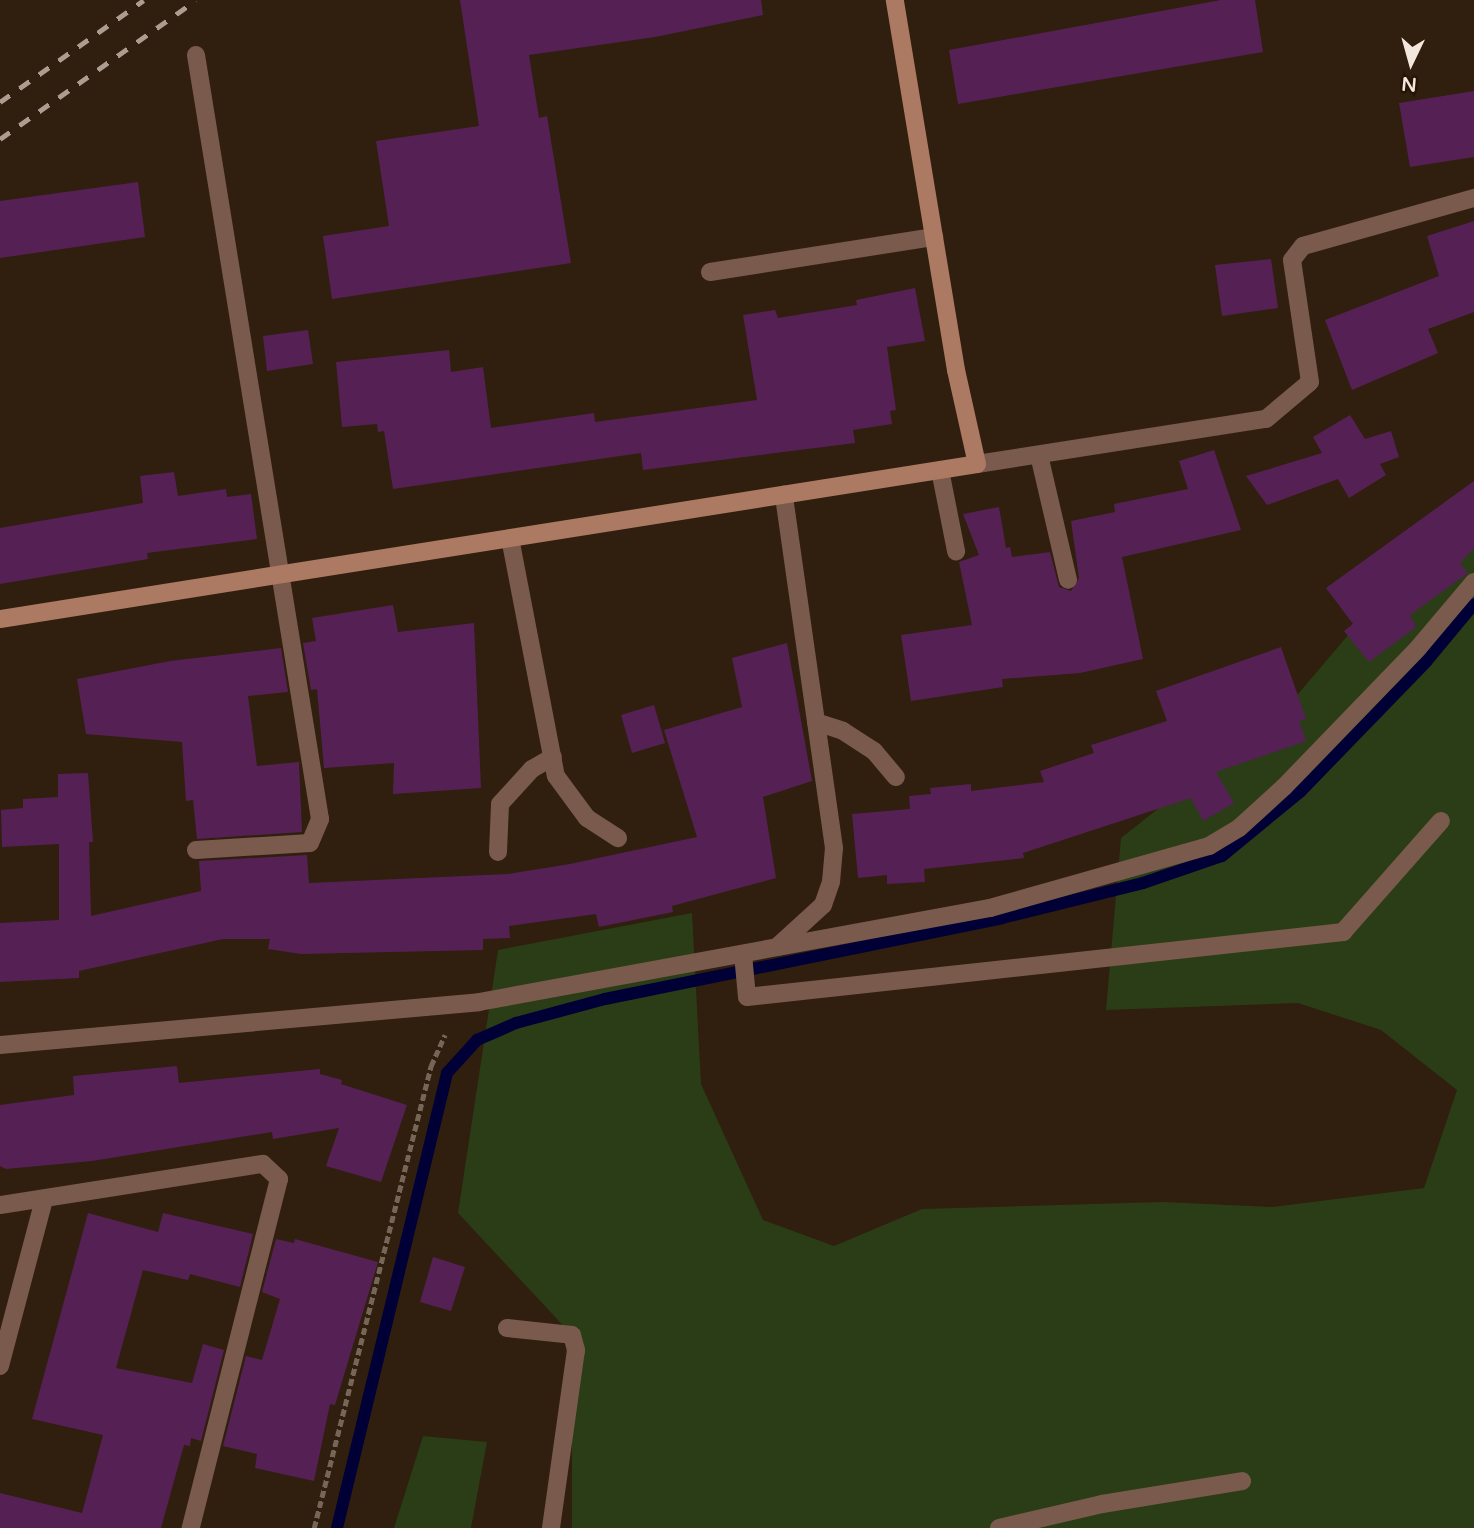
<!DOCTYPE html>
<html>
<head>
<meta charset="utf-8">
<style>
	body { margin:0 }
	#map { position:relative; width:1474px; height:1528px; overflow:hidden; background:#301e0e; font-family:"Varela Round",sans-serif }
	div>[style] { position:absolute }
	.green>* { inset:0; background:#2a3d16 }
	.stream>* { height:12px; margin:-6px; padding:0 6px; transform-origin:6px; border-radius:6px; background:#000036 }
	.building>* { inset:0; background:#552155 }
	.path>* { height:4.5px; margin-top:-2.25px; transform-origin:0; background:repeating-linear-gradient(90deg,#766658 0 7px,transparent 0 10.5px) }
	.street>* { height:18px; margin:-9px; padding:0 9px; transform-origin:9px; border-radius:9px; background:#7a5a4c }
	.secondary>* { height:18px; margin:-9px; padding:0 9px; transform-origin:9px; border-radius:9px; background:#ac7963 }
	.rail>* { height:5px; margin-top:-2.5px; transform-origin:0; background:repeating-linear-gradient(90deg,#ac9d91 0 12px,transparent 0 24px) }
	span { translate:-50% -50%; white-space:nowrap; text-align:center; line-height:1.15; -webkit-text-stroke:5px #261505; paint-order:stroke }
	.north { position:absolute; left:1376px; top:28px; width:70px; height:70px; -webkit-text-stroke:5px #261505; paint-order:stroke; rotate:185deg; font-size:19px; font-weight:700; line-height:28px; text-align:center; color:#f4e8de }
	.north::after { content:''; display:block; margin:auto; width:24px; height:32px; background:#f4e8de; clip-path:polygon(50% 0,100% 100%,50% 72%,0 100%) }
</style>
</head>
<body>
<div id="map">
	<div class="green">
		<div style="clip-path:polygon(1474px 487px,1474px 1528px,572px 1528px,572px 1335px,458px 1213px,498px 950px,692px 913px,701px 1084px,763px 1220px,834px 1246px,922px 1209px,1163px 1202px,1272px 1207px,1424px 1188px,1457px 1090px,1381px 1030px,1298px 1003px,1106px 1010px,1121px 838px,1287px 707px)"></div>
		<div style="clip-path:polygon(423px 1436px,487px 1442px,471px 1528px,394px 1528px)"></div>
	</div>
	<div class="stream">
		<div style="left:337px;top:1528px;width:468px;rotate:-76.4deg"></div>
		<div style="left:447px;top:1073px;width:45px;rotate:-47.7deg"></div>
		<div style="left:477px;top:1040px;width:43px;rotate:-23.6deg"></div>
		<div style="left:516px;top:1023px;width:92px;rotate:-15.1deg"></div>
		<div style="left:605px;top:999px;width:405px;rotate:-11.5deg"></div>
		<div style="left:1002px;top:918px;width:145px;rotate:-13.9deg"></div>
		<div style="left:1143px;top:883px;width:83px;rotate:-18.9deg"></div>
		<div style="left:1222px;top:856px;width:102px;rotate:-39.4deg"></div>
		<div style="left:1301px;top:791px;width:180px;rotate:-45.9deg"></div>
		<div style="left:1426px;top:662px;width:75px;rotate:-50.4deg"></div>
	</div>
	<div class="building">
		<div style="clip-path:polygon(460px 0,761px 0,763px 15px,655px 37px,529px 55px,539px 118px,547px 116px,571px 263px,332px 299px,323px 236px,389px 226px,376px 141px,479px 126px)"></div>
		<div style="clip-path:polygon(1221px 0,1255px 0,1263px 52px,958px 104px,949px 50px)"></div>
		<div style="clip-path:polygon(1474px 91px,1474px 157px,1410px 167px,1399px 103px)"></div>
		<div style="clip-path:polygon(138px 182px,145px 237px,0 258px,0 201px)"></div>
		<div style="clip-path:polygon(1474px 221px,1474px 312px,1428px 329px,1438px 353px,1352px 390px,1325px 320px,1439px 276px,1427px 236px)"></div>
		<div style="clip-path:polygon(1271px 259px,1278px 308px,1222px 316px,1215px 265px)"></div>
		<div style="clip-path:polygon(915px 288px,925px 341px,887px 347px,896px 410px,890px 411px,892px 424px,853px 430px,855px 443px,643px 470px,641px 453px,393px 489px,384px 431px,378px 432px,377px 424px,342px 427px,336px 362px,449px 350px,451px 372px,483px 367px,491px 428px,594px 413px,595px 422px,757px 400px,743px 315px,775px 310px,778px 318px,857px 305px,856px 300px)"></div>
		<div style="clip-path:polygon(308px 330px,313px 364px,267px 371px,263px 336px)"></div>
		<div style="clip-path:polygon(1350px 415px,1365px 439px,1391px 431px,1399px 457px,1380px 464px,1386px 475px,1349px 498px,1338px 479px,1267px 505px,1246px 476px,1322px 453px,1313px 437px)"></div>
		<div style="clip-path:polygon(1214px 450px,1241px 530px,1122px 557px,1143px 659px,1080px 673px,1002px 679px,1003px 687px,911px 701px,901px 635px,972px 625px,959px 562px,979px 555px,963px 514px,999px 507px,1006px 548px,1010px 547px,1012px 557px,1050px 552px,1059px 587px,1071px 591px,1079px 578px,1071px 521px,1115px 512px,1114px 504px,1188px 489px,1179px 461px)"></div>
		<div style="clip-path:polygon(174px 472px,178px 496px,226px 489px,227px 497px,251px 494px,257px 539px,147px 553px,148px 559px,0 584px,0 528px,143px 503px,140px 476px)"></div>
		<div style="clip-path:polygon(1474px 481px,1474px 548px,1460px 563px,1468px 573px,1410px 615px,1416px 627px,1369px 662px,1344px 631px,1353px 624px,1326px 588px)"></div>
		<div style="clip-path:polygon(393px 605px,398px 632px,474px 623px,481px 788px,393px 794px,394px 763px,324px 768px,317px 689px,311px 690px,303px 643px,316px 641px,312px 618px)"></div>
		<div style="clip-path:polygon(787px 643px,812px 781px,763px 797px,776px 878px,672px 906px,673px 912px,599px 927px,596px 914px,509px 926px,510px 938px,483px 939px,483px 950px,301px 954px,268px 949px,270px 939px,223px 939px,79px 971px,79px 978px,0 982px,0 923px,59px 920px,59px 844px,2px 847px,1px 810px,23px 808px,23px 799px,58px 797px,58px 774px,88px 773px,93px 842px,89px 842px,91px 916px,201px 891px,199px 861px,307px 855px,309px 883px,508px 874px,570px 864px,697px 837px,664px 730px,742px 707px,732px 658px)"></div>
		<div style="clip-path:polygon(1281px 647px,1306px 719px,1299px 721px,1306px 741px,1216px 772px,1234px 803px,1203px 821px,1191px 798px,1023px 853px,1024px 858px,924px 869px,925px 882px,887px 884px,887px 875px,858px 878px,852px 814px,910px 809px,909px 796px,931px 794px,930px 788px,971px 784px,971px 791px,1044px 782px,1040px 771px,1094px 753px,1091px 745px,1167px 721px,1156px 691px)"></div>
		<div style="clip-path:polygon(281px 648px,288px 692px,248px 696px,257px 766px,299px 762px,302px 832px,197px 839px,193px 800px,186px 801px,182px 742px,86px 734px,77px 679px,170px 661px)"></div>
		<div style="clip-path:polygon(654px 705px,665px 743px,632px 753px,621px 715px)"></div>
		<div style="clip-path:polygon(177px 1066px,179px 1083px,320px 1069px,320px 1074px,342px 1080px,341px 1084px,407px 1105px,381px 1182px,326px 1166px,339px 1128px,273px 1139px,272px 1132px,92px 1161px,6px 1169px,0 1166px,0 1105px,74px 1095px,73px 1076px)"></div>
		<div style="clip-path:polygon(88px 1213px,158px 1232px,163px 1213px,253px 1234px,240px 1287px,190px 1274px,188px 1280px,143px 1270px,116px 1368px,192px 1383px,203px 1344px,224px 1350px,201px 1441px,191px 1438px,190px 1446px,184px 1445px,161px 1528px,0 1528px,0 1493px,82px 1513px,103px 1435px,32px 1419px)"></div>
		<div style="clip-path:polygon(276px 1239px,294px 1243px,295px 1239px,378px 1262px,335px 1405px,330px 1404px,314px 1481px,255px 1468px,257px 1454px,223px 1446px,246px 1356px,262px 1360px,280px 1299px,262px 1292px)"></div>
		<div style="clip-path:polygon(433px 1257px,465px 1267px,451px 1311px,420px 1302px)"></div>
	</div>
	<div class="path">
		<div style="left:314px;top:1528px;width:477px;rotate:-75.8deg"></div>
		<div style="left:431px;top:1066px;width:34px;rotate:-66deg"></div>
	</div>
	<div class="street">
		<div style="left:710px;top:272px;width:227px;rotate:-8.9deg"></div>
		<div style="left:1039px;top:455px;width:128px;rotate:76.9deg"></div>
		<div style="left:977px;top:464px;width:292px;rotate:-8.9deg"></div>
		<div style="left:1266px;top:419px;width:57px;rotate:-40.1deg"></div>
		<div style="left:1310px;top:382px;width:123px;rotate:-98.4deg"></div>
		<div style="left:1292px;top:260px;width:18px;rotate:-52deg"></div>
		<div style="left:1303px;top:246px;width:178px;rotate:-15.7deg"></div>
		<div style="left:940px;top:470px;width:83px;rotate:78.8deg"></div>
		<div style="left:510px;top:538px;width:242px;rotate:79.1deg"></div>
		<div style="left:556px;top:776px;width:52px;rotate:53.6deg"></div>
		<div style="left:587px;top:818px;width:37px;rotate:33deg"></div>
		<div style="left:816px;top:722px;width:28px;rotate:18deg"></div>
		<div style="left:843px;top:731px;width:37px;rotate:33deg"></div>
		<div style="left:874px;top:751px;width:34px;rotate:50deg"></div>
		<div style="left:196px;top:850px;width:114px;rotate:-3.5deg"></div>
		<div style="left:310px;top:843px;width:26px;rotate:-67deg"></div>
		<div style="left:320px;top:819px;width:774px;rotate:-99.22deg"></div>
		<div style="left:498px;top:852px;width:48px;rotate:-87.6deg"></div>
		<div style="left:500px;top:804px;width:47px;rotate:-47.6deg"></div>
		<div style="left:532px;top:769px;width:24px;rotate:-30deg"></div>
		<div style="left:777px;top:947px;width:62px;rotate:-42.4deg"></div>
		<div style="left:823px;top:905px;width:24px;rotate:-71deg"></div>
		<div style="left:831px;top:882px;width:34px;rotate:-85deg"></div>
		<div style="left:834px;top:848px;width:357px;rotate:-98.1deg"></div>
		<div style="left:743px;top:954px;width:43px;rotate:84.7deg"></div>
		<div style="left:747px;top:997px;width:600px;rotate:-6.22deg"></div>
		<div style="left:1343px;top:932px;width:148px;rotate:-48.6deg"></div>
		<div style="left:0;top:1045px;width:481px;rotate:-5.1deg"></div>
		<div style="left:479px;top:1002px;width:520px;rotate:-10.42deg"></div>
		<div style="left:990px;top:908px;width:228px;rotate:-15.8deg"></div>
		<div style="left:1209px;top:846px;width:35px;rotate:-31deg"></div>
		<div style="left:1239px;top:828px;width:61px;rotate:-42.3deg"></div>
		<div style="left:1284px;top:787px;width:194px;rotate:-46deg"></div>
		<div style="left:1419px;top:647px;width:85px;rotate:-49.8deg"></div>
		<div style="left:0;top:1205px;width:266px;rotate:-8.9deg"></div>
		<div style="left:263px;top:1164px;width:22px;rotate:43deg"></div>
		<div style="left:279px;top:1179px;width:360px;rotate:104.2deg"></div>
		<div style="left:507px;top:1328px;width:65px;rotate:6.1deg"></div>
		<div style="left:572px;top:1335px;width:16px;rotate:75deg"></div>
		<div style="left:576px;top:1350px;width:180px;rotate:98deg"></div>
		<div style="left:0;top:1366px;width:172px;rotate:-75.2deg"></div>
		<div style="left:999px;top:1528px;width:106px;rotate:-13.1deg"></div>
		<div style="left:1102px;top:1504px;width:142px;rotate:-9.3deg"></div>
	</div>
	<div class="secondary">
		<div style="left:0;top:619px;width:989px;rotate:-9.01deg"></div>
		<div style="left:977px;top:464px;width:96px;rotate:-102.6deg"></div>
		<div style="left:956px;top:370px;width:375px;rotate:-99.4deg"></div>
	</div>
	<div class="rail">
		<div style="left:0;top:102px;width:176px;rotate:-35.3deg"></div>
		<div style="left:0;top:139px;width:240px;rotate:-35.3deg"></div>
	</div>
	<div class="north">N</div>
</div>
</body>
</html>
